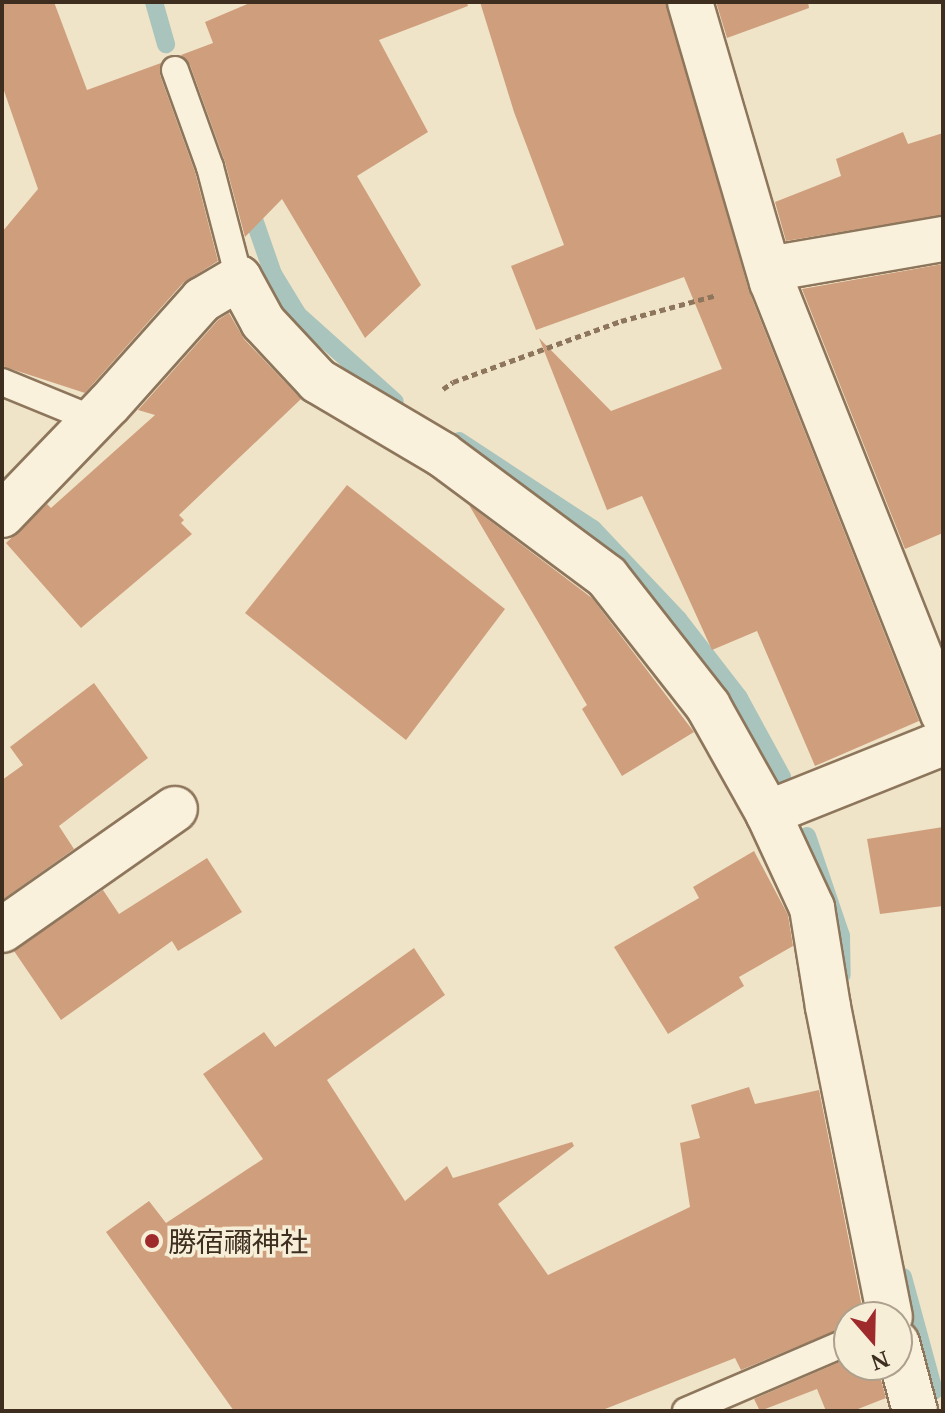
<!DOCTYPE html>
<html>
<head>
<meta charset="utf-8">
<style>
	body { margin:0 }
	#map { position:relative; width:945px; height:1413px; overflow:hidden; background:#f0e4c8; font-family:"Noto Serif","Noto Sans JP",serif }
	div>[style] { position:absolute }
	.stream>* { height:18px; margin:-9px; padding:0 9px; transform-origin:9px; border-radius:9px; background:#a9c4bc }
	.building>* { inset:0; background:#cf9f7d }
	.path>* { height:5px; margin-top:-2.5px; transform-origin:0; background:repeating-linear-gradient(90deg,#8d765c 0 6px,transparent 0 10px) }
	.roads { filter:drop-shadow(2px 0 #8d765c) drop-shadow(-2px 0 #8d765c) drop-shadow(0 2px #8d765c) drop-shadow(0 -2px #8d765c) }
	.service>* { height:26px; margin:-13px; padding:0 13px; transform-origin:13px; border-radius:13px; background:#faf1dc }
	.minor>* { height:44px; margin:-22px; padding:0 22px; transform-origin:22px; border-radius:22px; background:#faf1dc }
	.dots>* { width:22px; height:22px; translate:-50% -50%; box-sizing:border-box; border:4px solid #f7eed8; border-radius:50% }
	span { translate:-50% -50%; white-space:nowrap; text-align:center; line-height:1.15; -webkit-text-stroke:7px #f7eed8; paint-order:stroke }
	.poi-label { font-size:28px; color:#3d2e20 }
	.left { translate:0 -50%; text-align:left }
	.frame { position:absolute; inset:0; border:4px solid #3d2e20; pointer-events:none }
	.north { position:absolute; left:833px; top:1301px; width:80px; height:80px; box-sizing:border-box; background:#f7eed8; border:2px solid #ada18e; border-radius:50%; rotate:160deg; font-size:22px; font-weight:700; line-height:32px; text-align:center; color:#3d2e20 }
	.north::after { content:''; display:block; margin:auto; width:28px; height:36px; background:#9e2a2b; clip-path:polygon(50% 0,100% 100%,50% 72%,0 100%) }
</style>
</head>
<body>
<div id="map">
	<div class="stream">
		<div style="left:154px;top:2px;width:44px;rotate:74.1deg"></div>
		<div style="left:249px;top:205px;width:73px;rotate:70.8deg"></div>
		<div style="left:273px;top:274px;width:48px;rotate:58.6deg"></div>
		<div style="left:298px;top:315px;width:130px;rotate:41.9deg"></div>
		<div style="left:459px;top:441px;width:160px;rotate:33.3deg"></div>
		<div style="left:593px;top:529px;width:124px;rotate:46.6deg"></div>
		<div style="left:678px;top:619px;width:100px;rotate:52.3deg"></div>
		<div style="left:739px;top:698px;width:90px;rotate:61.4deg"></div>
		<div style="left:807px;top:836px;width:106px;rotate:71.2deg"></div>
		<div style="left:841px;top:936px;width:39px;rotate:89deg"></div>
		<div style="left:903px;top:1277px;width:118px;rotate:74.8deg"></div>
	</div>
	<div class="building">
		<div style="clip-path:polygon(2px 2px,54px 2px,87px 90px,161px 63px,160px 75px,195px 172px,218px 261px,183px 283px,85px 393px,2px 366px,2px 232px,38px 189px,2px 85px)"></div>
		<div style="clip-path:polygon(252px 2px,467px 2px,468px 6px,379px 40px,428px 132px,357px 176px,421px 285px,365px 338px,282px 199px,245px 237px,225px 162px,190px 65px,181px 55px,213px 43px,205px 22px)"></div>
		<div style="clip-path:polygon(480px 2px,666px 2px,749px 291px,919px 721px,815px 766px,757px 631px,712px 650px,642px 496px,607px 510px,539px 338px,611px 411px,722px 369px,684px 277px,536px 330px,511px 266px,564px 245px,514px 112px)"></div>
		<div style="clip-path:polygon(716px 2px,808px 2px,809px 8px,727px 38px)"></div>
		<div style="clip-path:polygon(903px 132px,908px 144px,943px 133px,943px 215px,786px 241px,775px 202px,841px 176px,836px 159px)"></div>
		<div style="clip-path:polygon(943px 264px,943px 533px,905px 549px,802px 289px)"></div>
		<div style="clip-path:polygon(229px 313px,244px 339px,301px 399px,179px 515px,184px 520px,181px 523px,192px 534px,81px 628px,6px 543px,47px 504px,51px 508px,155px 415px,138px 410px,218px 320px)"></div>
		<div style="clip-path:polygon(347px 485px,505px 609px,406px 740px,245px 613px)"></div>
		<div style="clip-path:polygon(469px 505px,592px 598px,694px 732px,622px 776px,582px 709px,587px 705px)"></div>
		<div style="clip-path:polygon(94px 683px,148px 758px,59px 826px,74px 849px,2px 900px,2px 780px,23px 765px,10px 747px)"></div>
		<div style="clip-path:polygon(943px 827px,943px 906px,880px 914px,867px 839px)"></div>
		<div style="clip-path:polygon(754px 851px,788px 915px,793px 946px,739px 977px,744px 986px,668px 1034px,614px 947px,699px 898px,693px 887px)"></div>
		<div style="clip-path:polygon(207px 858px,242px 912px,178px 951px,172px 941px,61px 1020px,14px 951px,103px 890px,119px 914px)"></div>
		<div style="clip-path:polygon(414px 948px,445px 995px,327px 1080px,405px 1201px,447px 1166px,453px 1178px,572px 1142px,574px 1146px,498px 1204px,548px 1275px,690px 1207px,680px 1143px,700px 1138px,691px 1105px,749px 1087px,755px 1104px,819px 1090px,864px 1317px,849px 1317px,849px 1325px,741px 1370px,735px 1358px,600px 1411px,234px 1411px,106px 1232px,149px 1201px,166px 1223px,263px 1159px,203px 1074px,264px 1032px,275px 1047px)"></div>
		<div style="clip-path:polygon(849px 1358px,849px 1365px,877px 1365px,886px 1398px,853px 1411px,826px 1411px,817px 1389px,760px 1411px,754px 1399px)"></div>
	</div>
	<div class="path">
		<div style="left:443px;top:389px;width:12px;rotate:-35deg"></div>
		<div style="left:453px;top:382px;width:179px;rotate:-20deg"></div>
		<div style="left:621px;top:321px;width:99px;rotate:-15.2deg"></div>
	</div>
	<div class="roads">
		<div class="service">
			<div style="left:175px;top:70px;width:103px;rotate:70.2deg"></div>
			<div style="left:210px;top:167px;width:115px;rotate:75.4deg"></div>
			<div style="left:2px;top:382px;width:97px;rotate:22.3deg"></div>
			<div style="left:686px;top:1411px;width:177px;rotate:-23.2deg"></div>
		</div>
		<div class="minor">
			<div style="left:690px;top:2px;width:292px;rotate:73.7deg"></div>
			<div style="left:772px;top:282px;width:464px;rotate:68.4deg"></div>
			<div style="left:769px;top:269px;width:177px;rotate:-9.8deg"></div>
			<div style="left:2px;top:515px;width:154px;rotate:-46.1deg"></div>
			<div style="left:109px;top:404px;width:140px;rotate:-48.2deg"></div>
			<div style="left:202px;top:300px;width:43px;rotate:-30.7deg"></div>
			<div style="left:239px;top:278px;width:50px;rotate:61.4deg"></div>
			<div style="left:263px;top:322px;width:81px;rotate:47deg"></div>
			<div style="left:318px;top:381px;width:145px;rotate:30.6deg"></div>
			<div style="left:443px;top:455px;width:204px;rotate:36.6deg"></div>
			<div style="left:607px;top:577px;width:164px;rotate:51.9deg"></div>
			<div style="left:708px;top:706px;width:123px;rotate:60.7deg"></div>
			<div style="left:768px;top:813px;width:105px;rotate:65.1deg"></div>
			<div style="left:812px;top:908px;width:100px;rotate:80.8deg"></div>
			<div style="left:828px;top:1007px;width:316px;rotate:78.7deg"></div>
			<div style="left:768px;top:813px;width:188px;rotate:-21.8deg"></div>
			<div style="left:2px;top:930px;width:211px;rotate:-35deg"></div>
			<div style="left:897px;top:1343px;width:70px;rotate:75.2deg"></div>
		</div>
	</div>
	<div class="dots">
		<div style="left:152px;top:1241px;background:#9e2a2b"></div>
	</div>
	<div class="poi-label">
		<span class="left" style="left:168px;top:1241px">勝宿禰神社</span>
	</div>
	<div class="frame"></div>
	<div class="north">N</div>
</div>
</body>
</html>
